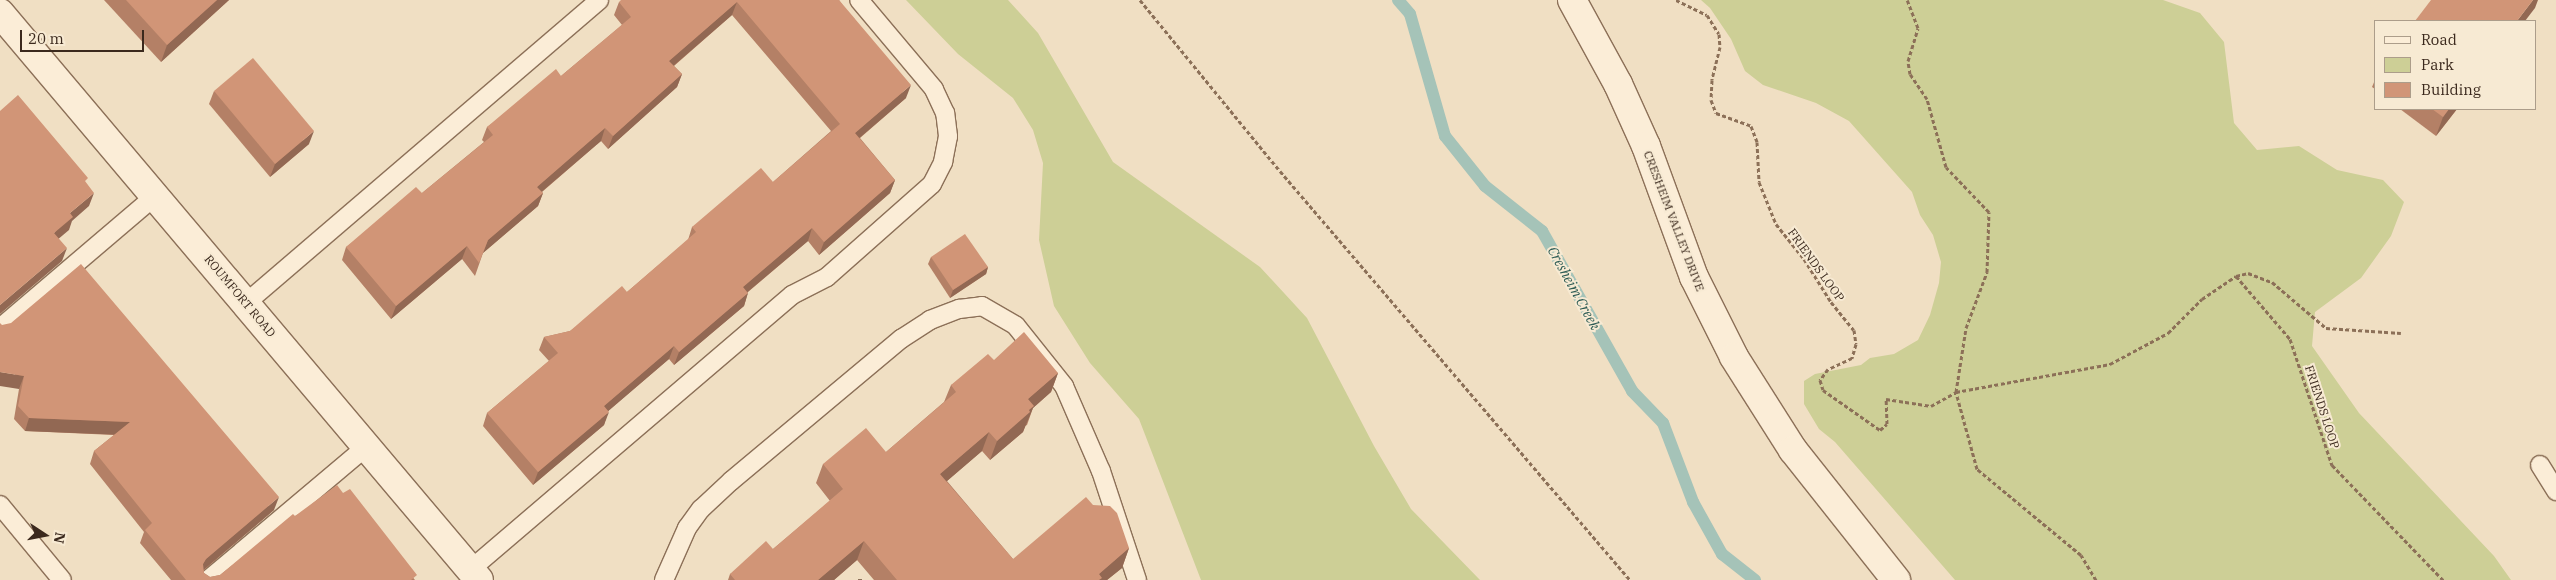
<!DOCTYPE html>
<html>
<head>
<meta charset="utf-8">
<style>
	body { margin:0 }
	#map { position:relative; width:2556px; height:580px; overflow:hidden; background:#f0dfc3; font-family:"IBM Plex Serif",serif }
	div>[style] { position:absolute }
	.green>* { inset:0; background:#cdcf96 }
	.stream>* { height:12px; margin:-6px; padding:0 6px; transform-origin:6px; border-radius:6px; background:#a5c3b8 }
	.path>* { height:3px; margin-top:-1.5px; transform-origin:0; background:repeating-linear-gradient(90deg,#8c7058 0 4px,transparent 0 6.5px) }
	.roads { filter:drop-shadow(1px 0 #8c7058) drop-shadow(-1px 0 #8c7058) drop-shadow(0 1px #8c7058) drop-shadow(0 -1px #8c7058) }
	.lane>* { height:18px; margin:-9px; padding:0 9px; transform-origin:9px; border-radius:9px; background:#fbedd7 }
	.street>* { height:28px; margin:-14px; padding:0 14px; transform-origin:14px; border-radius:14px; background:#fbedd7 }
	.secondary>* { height:28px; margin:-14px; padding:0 14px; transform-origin:14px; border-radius:14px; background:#fbedd7 }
	.wall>* { inset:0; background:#b48066 }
	.shaded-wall>* { inset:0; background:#926853 }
	.building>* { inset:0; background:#d19577 }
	span { translate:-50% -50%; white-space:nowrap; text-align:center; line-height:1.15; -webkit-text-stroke:4px #f7ead3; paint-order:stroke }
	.street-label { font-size:12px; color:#3b291d }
	.water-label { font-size:14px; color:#2c5b54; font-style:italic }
	.legend { position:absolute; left:2374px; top:20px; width:162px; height:90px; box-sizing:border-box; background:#f7ead3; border:1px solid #ac9d8a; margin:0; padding:6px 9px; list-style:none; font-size:15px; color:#3b291d }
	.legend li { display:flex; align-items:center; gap:10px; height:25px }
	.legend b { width:25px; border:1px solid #ac9d8a }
	.north { position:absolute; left:20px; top:510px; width:50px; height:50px; -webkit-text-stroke:4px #f7ead3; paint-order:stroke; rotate:101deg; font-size:14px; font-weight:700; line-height:20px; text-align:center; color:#3b291d }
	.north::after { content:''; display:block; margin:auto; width:18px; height:22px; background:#3b291d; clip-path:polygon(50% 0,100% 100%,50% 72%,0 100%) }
	.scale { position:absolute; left:20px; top:30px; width:124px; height:22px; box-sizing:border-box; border:2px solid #3b291d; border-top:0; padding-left:6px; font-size:15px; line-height:18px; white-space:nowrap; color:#3b291d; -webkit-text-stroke:4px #f7ead3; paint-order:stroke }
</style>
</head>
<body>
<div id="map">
	<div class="green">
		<div style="clip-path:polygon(906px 0,1008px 0,1038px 33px,1113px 162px,1260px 267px,1307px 318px,1374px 446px,1411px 509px,1480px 580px,1201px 580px,1139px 419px,1090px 363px,1054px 306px,1039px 240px,1043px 163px,1033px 130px,1013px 98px,958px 54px)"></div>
		<div style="clip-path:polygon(1701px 0,2163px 0,2200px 13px,2224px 42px,2234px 123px,2257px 150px,2299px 146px,2337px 170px,2383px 180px,2404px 202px,2391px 236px,2361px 278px,2315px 312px,2312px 346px,2359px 413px,2494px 556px,2511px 580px,1955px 580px,1835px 442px,1819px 429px,1804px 404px,1804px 381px,1815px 374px,1861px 365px,1870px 358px,1894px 354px,1918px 340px,1930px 315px,1939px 283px,1941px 262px,1933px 235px,1920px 215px,1912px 192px,1849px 121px,1816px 103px,1763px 85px,1745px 71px,1731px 39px,1710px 8px)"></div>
	</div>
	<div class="stream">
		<div style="left:1398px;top:0;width:18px;rotate:49deg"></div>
		<div style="left:1410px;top:14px;width:127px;rotate:74deg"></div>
		<div style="left:1445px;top:136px;width:64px;rotate:51.3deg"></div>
		<div style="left:1485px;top:186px;width:73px;rotate:38.3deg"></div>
		<div style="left:1542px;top:231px;width:184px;rotate:60.6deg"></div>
		<div style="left:1632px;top:391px;width:45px;rotate:45.9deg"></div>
		<div style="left:1663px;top:423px;width:85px;rotate:69.2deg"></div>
		<div style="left:1693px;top:502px;width:60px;rotate:60.9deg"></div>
		<div style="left:1722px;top:554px;width:42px;rotate:38.2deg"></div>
	</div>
	<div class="path">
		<div style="left:1140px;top:0;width:221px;rotate:50.7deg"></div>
		<div style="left:1280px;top:171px;width:538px;rotate:49.44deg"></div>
		<div style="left:1676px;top:0;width:34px;rotate:26deg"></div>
		<div style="left:1707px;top:15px;width:22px;rotate:58deg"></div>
		<div style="left:1719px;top:34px;width:13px;rotate:86deg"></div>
		<div style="left:1720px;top:47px;width:34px;rotate:104deg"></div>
		<div style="left:1712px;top:80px;width:20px;rotate:93deg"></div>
		<div style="left:1711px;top:100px;width:14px;rotate:69deg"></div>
		<div style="left:1716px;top:113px;width:37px;rotate:20deg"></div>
		<div style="left:1751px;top:126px;width:17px;rotate:69deg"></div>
		<div style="left:1757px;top:142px;width:40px;rotate:87.1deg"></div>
		<div style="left:1759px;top:182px;width:45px;rotate:68deg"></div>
		<div style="left:1776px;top:224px;width:45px;rotate:51.3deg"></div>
		<div style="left:1804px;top:259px;width:51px;rotate:57.9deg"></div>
		<div style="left:1831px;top:302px;width:36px;rotate:51deg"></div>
		<div style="left:1854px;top:330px;width:14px;rotate:82deg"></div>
		<div style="left:1856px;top:344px;width:15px;rotate:106deg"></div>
		<div style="left:1852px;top:358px;width:26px;rotate:155deg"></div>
		<div style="left:1828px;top:369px;width:14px;rotate:126deg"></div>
		<div style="left:1820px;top:380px;width:10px;rotate:73deg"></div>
		<div style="left:1823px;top:390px;width:70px;rotate:35.1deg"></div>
		<div style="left:1880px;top:430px;width:9px;rotate:-41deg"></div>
		<div style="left:1887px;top:424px;width:25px;rotate:-92deg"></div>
		<div style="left:1886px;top:399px;width:46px;rotate:8.8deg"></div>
		<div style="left:1931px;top:406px;width:29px;rotate:-29deg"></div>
		<div style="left:1956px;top:392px;width:65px;rotate:-81.1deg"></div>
		<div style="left:1966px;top:328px;width:60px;rotate:-69.4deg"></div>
		<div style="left:1987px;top:272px;width:60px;rotate:-88.1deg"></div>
		<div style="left:1989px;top:212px;width:62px;rotate:-133.7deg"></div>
		<div style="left:1946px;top:167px;width:71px;rotate:-105.6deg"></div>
		<div style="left:1927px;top:99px;width:30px;rotate:-124deg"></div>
		<div style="left:1910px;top:74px;width:13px;rotate:-99deg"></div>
		<div style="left:1908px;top:61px;width:34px;rotate:-73deg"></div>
		<div style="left:1918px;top:28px;width:30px;rotate:-111deg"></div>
		<div style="left:2236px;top:276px;width:83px;rotate:49.4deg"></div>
		<div style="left:2290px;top:339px;width:133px;rotate:71.6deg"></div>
		<div style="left:2332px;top:465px;width:160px;rotate:46deg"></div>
		<div style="left:858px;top:580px;width:4px"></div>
		<div style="left:2096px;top:580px;width:29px;rotate:-121deg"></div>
		<div style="left:2081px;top:555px;width:135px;rotate:-140.4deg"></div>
		<div style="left:1977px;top:469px;width:80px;rotate:-105.3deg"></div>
		<div style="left:1956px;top:392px;width:157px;rotate:-10.3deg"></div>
		<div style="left:2110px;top:364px;width:66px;rotate:-28.1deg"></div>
		<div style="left:2168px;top:333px;width:48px;rotate:-45deg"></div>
		<div style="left:2202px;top:299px;width:41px;rotate:-34.1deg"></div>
		<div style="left:2236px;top:276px;width:12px;rotate:-14deg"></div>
		<div style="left:2248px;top:273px;width:26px;rotate:21deg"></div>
		<div style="left:2272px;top:282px;width:71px;rotate:40.4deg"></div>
		<div style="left:2326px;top:328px;width:75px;rotate:3.8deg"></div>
	</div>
	<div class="roads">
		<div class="lane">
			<div style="left:246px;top:303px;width:465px;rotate:-40.6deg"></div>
			<div style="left:0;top:328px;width:204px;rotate:-40.4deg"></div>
			<div style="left:2540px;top:465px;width:31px;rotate:58deg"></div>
			<div style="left:0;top:505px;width:97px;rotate:50.4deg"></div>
			<div style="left:470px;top:570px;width:423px;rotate:-40.5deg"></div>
			<div style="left:792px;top:295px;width:39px;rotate:-27deg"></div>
			<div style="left:827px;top:277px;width:140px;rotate:-41.5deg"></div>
			<div style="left:932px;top:184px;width:25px;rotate:-63deg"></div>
			<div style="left:943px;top:162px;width:26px;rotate:-79deg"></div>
			<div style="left:948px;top:136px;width:23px;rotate:-97deg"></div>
			<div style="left:945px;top:113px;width:26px;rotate:-115deg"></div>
			<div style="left:934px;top:89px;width:116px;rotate:-130.1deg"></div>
			<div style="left:208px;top:580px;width:207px;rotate:-40.1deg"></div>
			<div style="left:664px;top:580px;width:57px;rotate:-66.1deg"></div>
			<div style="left:687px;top:528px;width:24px;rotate:-54deg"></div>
			<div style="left:701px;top:509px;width:41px;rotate:-43deg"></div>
			<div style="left:731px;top:481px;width:222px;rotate:-39.9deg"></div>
			<div style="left:901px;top:339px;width:35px;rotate:-33deg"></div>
			<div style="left:930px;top:320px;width:31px;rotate:-21deg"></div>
			<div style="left:959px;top:309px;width:23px;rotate:-7deg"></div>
			<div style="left:982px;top:306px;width:39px;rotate:30deg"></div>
			<div style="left:1016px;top:326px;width:77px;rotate:51.3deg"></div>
			<div style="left:1064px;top:386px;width:93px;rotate:66.5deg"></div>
			<div style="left:1101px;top:471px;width:115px;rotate:71.7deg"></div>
		</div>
		<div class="street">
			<div style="left:0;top:13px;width:742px;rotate:49.81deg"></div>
		</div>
		<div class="secondary">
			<div style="left:1572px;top:0;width:96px;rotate:61.3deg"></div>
			<div style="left:1618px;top:84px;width:68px;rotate:65.7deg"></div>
			<div style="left:1646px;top:146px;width:140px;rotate:69.9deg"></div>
			<div style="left:1694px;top:277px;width:89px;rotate:63.4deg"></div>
			<div style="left:1734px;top:357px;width:110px;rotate:57.6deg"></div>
			<div style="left:1793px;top:450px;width:166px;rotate:51.6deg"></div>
		</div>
	</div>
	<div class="wall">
		<div style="clip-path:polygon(104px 0,229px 0,161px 62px)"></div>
		<div style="clip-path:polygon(839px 0,906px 98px,860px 138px,895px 180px,890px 193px,819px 255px,808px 241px,748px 292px,744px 306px,674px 365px,669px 359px,608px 411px,604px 425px,533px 485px,483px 426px,487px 413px,549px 361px,539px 350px,544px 337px,570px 331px,627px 292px,688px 240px,692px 227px,773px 182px,831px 131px,732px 15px,674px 66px,682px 74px,677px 87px,608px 149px,601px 141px,542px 192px,543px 193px,538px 206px,483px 253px,475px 276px,462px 259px,391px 319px,342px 260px,346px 247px,422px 193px,484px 142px,482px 140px,487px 127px,561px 76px,622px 25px,614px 15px,619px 2px)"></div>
		<div style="clip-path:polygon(2375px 80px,2375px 89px,2372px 87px)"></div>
		<div style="clip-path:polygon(214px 91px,309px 144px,270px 177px,209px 104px)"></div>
		<div style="clip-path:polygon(2400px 109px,2457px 109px,2436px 136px)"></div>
		<div style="clip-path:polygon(931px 257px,988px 267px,986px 274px,950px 298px,928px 264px)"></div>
		<div style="clip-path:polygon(2px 325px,274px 510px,204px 570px,204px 573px,210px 577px,220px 575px,295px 516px,343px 493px,415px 580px,171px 580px,140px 543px,144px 532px,90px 464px,94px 451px,114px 435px,25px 431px,14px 419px,19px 389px)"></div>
		<div style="clip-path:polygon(994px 360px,1058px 373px,1051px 392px,1033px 408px,1027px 425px,1025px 426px,1023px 432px,990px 460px,982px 451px,947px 481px,1013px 559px,1129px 548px,1122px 568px,1107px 580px,874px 580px,857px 560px,834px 580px,728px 580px,730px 574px,773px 549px,830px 501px,816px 483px,823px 464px,886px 452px,944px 402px,951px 385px)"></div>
	</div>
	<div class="shaded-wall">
		<div style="clip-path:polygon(217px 0,229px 0,161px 62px,167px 45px)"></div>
		<div style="clip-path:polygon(2533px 0,2538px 0,2535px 8px,2525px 21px,2517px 21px)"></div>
		<div style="clip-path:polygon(737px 2px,732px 15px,664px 74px,669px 61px)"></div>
		<div style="clip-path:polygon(682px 74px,677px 87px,608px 149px,613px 136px)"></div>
		<div style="clip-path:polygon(911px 85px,906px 98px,850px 146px,855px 133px)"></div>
		<div style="clip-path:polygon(2449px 109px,2457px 109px,2436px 136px,2443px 117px)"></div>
		<div style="clip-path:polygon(605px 128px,601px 141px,532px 200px,537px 187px)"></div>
		<div style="clip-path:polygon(314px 131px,309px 144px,270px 177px,275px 164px)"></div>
		<div style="clip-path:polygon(895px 180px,890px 193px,819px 255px,824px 242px)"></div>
		<div style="clip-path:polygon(94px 193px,89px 206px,72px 221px,69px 230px,50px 246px,54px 233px,70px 213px)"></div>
		<div style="clip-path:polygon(543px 193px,538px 206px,483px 253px,488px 240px)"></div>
		<div style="clip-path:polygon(812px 228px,808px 241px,738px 300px,743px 287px)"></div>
		<div style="clip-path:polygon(467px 246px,462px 259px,391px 319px,396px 306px)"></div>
		<div style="clip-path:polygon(67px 248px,62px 261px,0 314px,0 305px)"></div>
		<div style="clip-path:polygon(988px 267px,986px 274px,950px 298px,953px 290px)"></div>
		<div style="clip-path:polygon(748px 293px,744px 306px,674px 365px,679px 352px)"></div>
		<div style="clip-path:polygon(674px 346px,669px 359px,599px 419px,604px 406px)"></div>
		<div style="clip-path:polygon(0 372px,24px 376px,19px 389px,0 386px)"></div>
		<div style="clip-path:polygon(1058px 373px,1051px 392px,1033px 408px,1023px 432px,990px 460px,997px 441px,1028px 399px)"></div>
		<div style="clip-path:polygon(609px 412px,604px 425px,533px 485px,538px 472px)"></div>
		<div style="clip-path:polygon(29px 418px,130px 422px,125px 435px,25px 431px)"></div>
		<div style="clip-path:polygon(989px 432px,982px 451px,933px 493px,940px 474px)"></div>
		<div style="clip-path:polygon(279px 497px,274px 510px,201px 572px,203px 564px,206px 559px)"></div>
		<div style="clip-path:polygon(864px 541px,857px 560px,834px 580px,818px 580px)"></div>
		<div style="clip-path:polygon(1129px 548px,1122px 568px,1107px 580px,1096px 580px,1099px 574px)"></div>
	</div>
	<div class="building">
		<div style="clip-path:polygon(126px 0,217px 0,167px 45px)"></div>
		<div style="clip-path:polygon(621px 0,839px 0,911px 85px,855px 133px,895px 180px,824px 242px,812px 228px,743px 287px,748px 293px,679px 352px,674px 346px,604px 406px,609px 412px,538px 472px,487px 413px,558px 353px,544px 337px,570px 331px,622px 286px,627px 292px,696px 232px,692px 227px,761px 168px,773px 182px,840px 124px,737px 2px,669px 61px,682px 74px,613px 136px,605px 128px,537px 187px,543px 193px,488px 240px,479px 263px,467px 246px,396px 306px,346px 247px,416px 187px,422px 193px,493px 135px,487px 127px,556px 69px,561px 76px,631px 17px,619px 2px)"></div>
		<div style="clip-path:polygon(2431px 0,2533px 0,2517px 21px,2415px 21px)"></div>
		<div style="clip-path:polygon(253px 58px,314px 131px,275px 164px,214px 91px)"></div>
		<div style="clip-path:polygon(18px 95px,88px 178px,85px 181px,94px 193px,70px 213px,73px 217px,54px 233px,67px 248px,0 305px,0 111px)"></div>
		<div style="clip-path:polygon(2432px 109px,2449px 109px,2443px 117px)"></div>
		<div style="clip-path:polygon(965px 234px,988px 267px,953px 290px,931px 257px)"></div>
		<div style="clip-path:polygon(81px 264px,279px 497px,206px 559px,203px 564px,204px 573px,210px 577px,220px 575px,293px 514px,295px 516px,337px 485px,343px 493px,350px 489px,417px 575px,411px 580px,186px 580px,145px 530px,152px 523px,94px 451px,130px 422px,29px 418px,18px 406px,24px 376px,0 372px,0 323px,2px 325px,11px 323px)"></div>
		<div style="clip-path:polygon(1024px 332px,1058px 373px,1028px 399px,1034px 406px,1029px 410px,1030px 412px,997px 441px,989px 432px,940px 474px,1013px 559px,1086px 497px,1093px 505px,1110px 506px,1117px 513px,1129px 548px,1099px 574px,1102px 578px,1099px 580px,897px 580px,864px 541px,818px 580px,735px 580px,730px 574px,766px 541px,773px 549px,843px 489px,823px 464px,866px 428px,886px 452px,956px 392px,951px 385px,988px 354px,994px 360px)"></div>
	</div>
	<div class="street-label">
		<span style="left:1674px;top:221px;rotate:69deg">CRESHEIM VALLEY DRIVE</span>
		<span style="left:1816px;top:265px;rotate:54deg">FRIENDS LOOP</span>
		<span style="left:240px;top:296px;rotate:50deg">ROUMFORT ROAD</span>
		<span style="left:2322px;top:407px;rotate:72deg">FRIENDS LOOP</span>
	</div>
	<div class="water-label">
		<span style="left:1574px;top:288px;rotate:61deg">Cresheim Creek</span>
	</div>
	<ul class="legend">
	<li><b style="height:6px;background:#fbedd7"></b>Road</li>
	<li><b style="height:14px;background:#cdcf96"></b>Park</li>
	<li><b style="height:14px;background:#d19577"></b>Building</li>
	</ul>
	<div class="north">N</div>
	<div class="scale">20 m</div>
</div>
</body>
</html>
